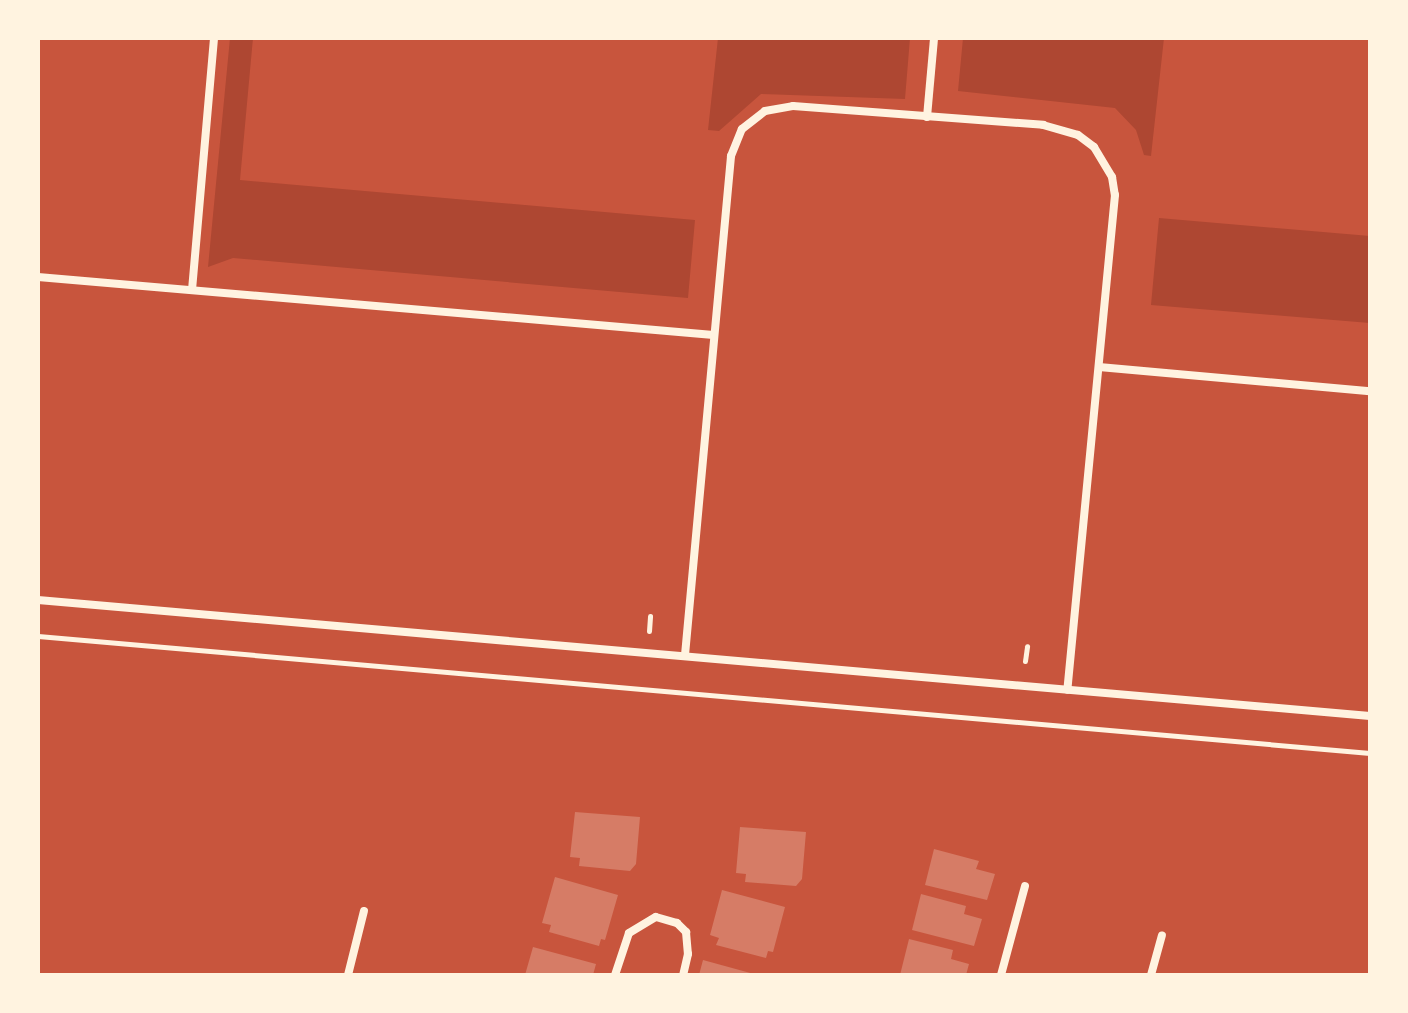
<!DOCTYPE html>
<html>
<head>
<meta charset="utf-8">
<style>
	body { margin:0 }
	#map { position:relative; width:1408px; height:1013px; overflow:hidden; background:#c8553d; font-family:"PT Sans Narrow",sans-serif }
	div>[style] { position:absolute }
	.green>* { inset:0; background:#ae4732 }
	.building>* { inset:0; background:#d67c66 }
	.path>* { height:5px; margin:-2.5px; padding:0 2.5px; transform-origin:2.5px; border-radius:2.5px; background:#fff3e0 }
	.minor>* { height:8px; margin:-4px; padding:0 4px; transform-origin:4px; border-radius:4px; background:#fff3e0 }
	span { translate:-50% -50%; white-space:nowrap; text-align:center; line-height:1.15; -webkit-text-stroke:7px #fff3e0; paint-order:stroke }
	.frame { position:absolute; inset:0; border:40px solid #fff3e0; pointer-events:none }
</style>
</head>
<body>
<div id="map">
	<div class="green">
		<div style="clip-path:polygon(230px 38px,253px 38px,240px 180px,695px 220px,688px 298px,233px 258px,208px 267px)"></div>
		<div style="clip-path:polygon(718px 38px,910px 38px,905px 99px,761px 94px,719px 131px,708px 130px)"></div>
		<div style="clip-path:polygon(963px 38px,1164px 38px,1151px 156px,1144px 155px,1136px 130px,1115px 108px,958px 91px)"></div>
		<div style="clip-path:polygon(1159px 218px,1370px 236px,1370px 323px,1151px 305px)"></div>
	</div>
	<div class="building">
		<div style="clip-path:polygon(575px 812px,640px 817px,636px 864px,630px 871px,579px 866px,580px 858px,570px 857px)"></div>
		<div style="clip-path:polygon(740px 827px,806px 832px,802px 879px,796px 886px,745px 882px,746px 874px,736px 873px)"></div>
		<div style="clip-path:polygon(934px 849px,979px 861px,976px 869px,995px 874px,987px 900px,925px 885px)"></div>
		<div style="clip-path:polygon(555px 877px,618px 895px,605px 940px,601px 939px,599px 946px,549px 932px,551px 925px,542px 923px)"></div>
		<div style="clip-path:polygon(722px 890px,785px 907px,773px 952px,768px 951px,766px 958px,716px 945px,719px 938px,710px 935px)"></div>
		<div style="clip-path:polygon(921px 894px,966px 906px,964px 914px,982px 919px,974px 946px,912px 930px)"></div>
		<div style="clip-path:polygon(909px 939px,953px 950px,951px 959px,969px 964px,966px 975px,900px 975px)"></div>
		<div style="clip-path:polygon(533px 947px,596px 964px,593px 975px,525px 975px)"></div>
		<div style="clip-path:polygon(703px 960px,754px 974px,754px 975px,699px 975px)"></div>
	</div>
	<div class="path">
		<div style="left:649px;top:631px;width:15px;rotate:-86deg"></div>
		<div style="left:38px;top:636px;width:1337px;rotate:5.02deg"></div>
		<div style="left:1025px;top:661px;width:15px;rotate:-82deg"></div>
	</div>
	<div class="minor">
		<div style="left:927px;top:117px;width:79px;rotate:-84.9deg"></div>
		<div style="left:38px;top:277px;width:678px;rotate:4.9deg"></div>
		<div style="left:192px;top:290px;width:253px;rotate:-85deg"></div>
		<div style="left:1099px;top:367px;width:272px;rotate:5.1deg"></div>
		<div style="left:38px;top:600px;width:1337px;rotate:4.98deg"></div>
		<div style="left:685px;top:655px;width:501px;rotate:-84.73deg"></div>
		<div style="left:731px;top:156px;width:29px;rotate:-68deg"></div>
		<div style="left:742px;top:129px;width:29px;rotate:-38deg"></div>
		<div style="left:765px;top:111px;width:28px;rotate:-10deg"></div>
		<div style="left:793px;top:106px;width:251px;rotate:4.3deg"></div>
		<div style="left:1043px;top:125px;width:36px;rotate:16deg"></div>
		<div style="left:1078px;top:135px;width:20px;rotate:37deg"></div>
		<div style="left:1094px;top:147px;width:35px;rotate:59deg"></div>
		<div style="left:1112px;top:177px;width:18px;rotate:81deg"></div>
		<div style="left:1115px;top:195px;width:497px;rotate:95.5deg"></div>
		<div style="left:348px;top:975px;width:66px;rotate:-76deg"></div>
		<div style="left:615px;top:975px;width:44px;rotate:-71.6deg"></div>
		<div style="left:629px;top:933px;width:31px;rotate:-31deg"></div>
		<div style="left:656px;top:917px;width:22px;rotate:16deg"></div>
		<div style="left:677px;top:923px;width:13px;rotate:45deg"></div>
		<div style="left:686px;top:932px;width:22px;rotate:85deg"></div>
		<div style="left:688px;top:954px;width:22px;rotate:103deg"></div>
		<div style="left:1001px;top:975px;width:92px;rotate:-74.9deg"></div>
		<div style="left:1151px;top:975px;width:41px;rotate:-74.6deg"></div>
	</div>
	<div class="frame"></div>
</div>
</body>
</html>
